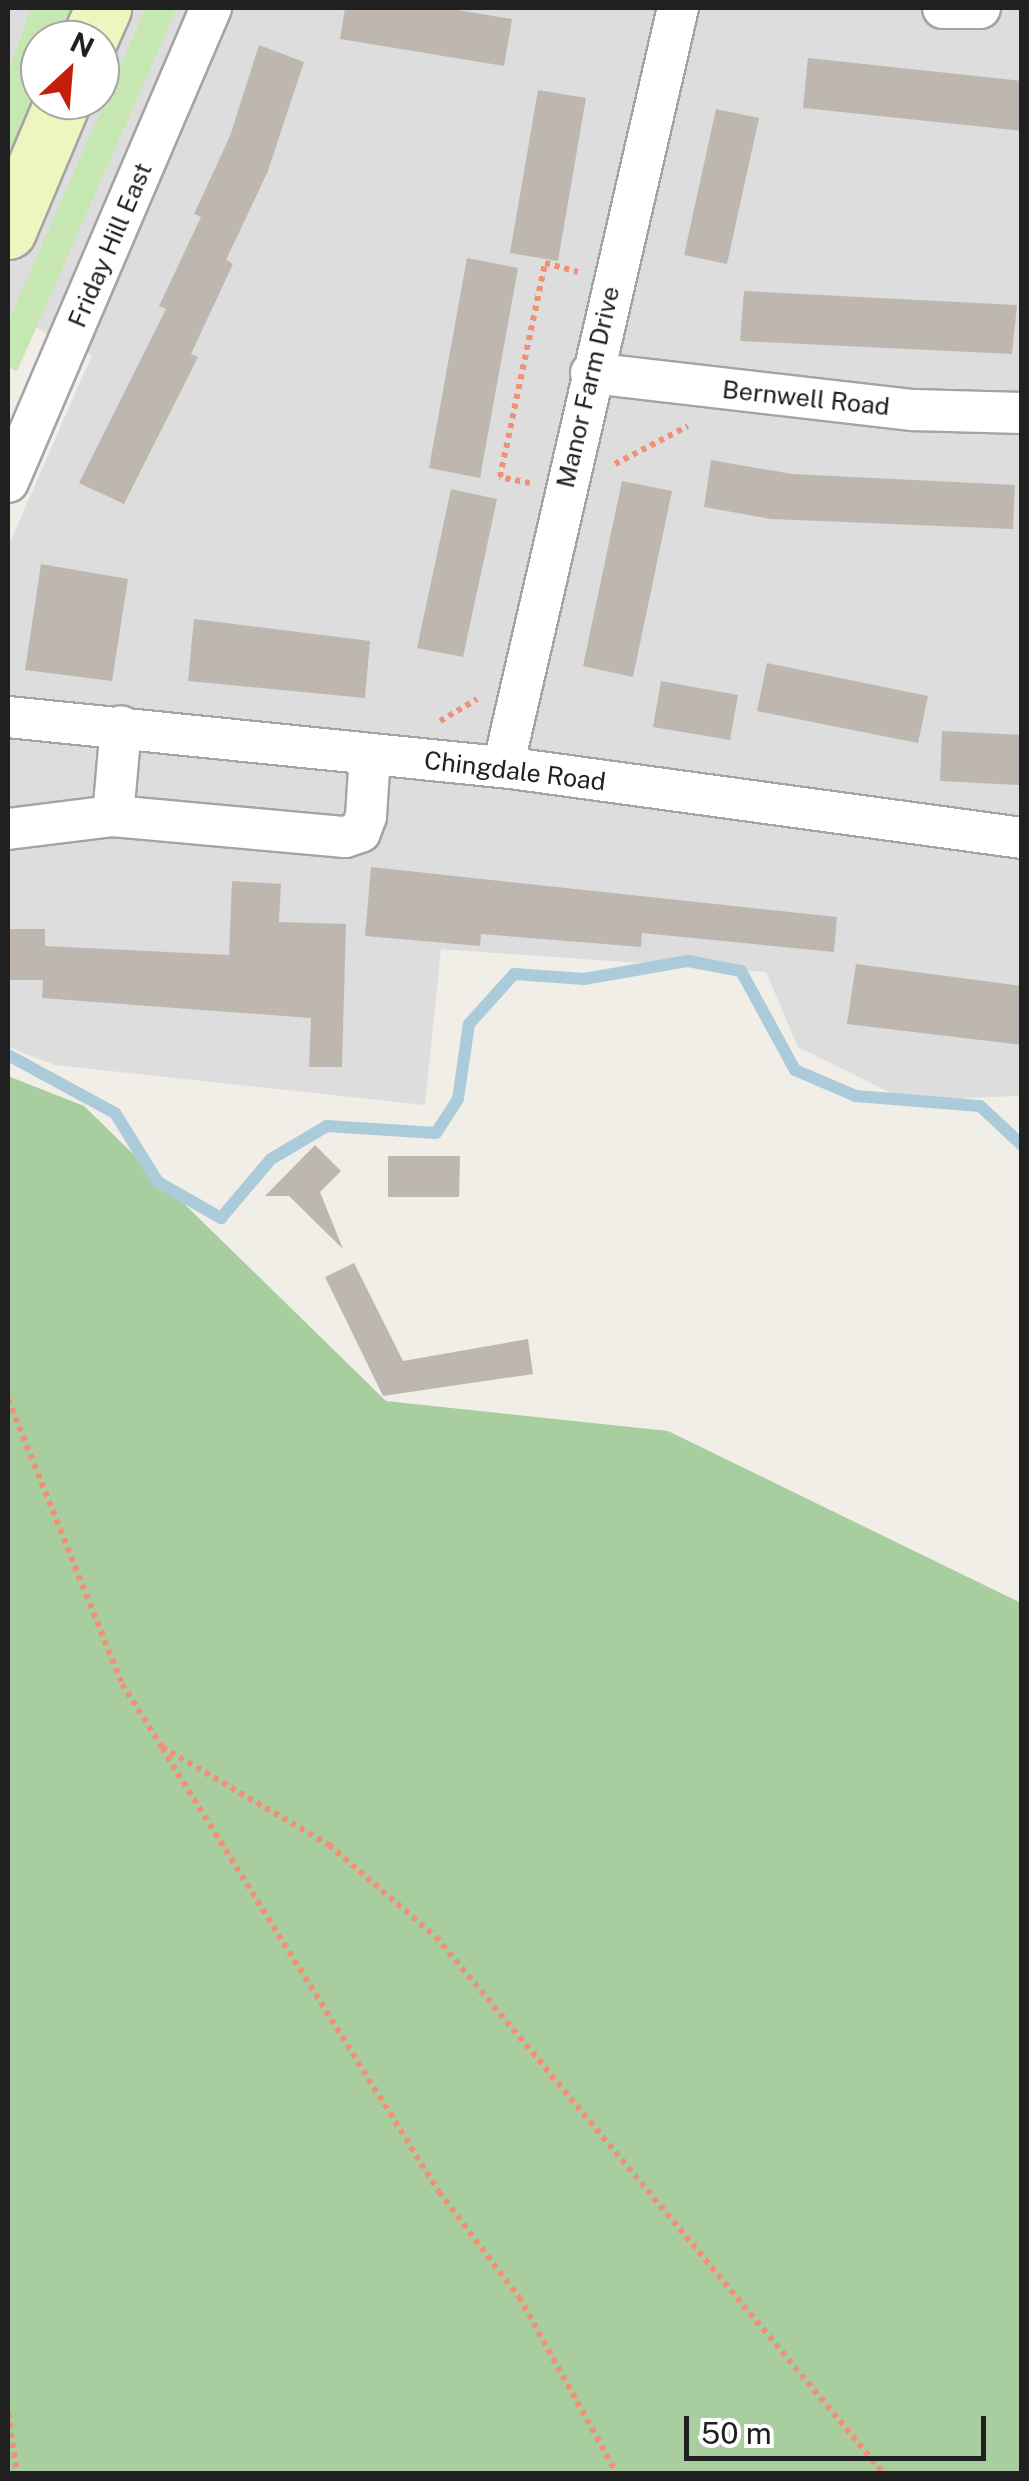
<!DOCTYPE html>
<html>
<head>
<meta charset="utf-8">
<style>
	body { margin:0 }
	#map { position:relative; width:1029px; height:2481px; overflow:hidden; background:#f0eee7; font-family:"Public Sans",sans-serif }
	div>[style] { position:absolute }
	.residential>* { inset:0; background:#dedddd }
	.grass>* { inset:0; background:#c6e7b1 }
	.forest>* { inset:0; background:#a8cd9f }
	.stream>* { height:12px; margin:-6px; padding:0 6px; transform-origin:6px; border-radius:6px; background:#abcbdb }
	.building>* { inset:0; background:#bdb7b0 }
	.path>* { height:6px; margin-top:-3px; transform-origin:0; background:repeating-linear-gradient(90deg,#f29077 0 5px,transparent 0 10px) }
	.roads { filter:drop-shadow(2px 0 #a4a4a4) drop-shadow(-2px 0 #a4a4a4) drop-shadow(0 2px #a4a4a4) drop-shadow(0 -2px #a4a4a4) }
	.street>* { height:40px; margin:-20px; padding:0 20px; transform-origin:20px; border-radius:20px; background:#fff }
	.secondary>* { height:55px; margin:-27.5px; padding:0 27.5px; transform-origin:27.5px; border-radius:27.5px; background:#eef6bf }
	span { translate:-50% -50%; white-space:nowrap; text-align:center; line-height:1.15; -webkit-text-stroke:8px #fff; paint-order:stroke }
	.street-label { font-size:25px; color:#202020 }
	.frame { position:absolute; inset:0; border:10px solid #202020; pointer-events:none }
	.north { position:absolute; left:20px; top:20px; width:100px; height:100px; box-sizing:border-box; background:#fff; border:2px solid #a6a6a6; border-radius:50%; rotate:26deg; font-size:28px; font-weight:700; line-height:40px; text-align:center; color:#202020 }
	.north::after { content:''; display:block; margin:auto; width:35px; height:45px; background:#c41f0c; clip-path:polygon(50% 0,100% 100%,50% 72%,0 100%) }
	.scale { position:absolute; left:684px; top:2416px; width:302px; height:45px; box-sizing:border-box; border:5px solid #202020; border-top:0; padding-left:12px; font-size:30px; line-height:35px; white-space:nowrap; color:#202020; -webkit-text-stroke:8px #fff; paint-order:stroke }
</style>
</head>
<body>
<div id="map">
	<div class="residential">
		<div style="clip-path:polygon(evenodd,8px 8px,1021px 8px,1021px 1096px,905px 1100px,798px 1047px,766px 972px,441px 949px,425px 1105px,55px 1065px,8px 1047px,8px 547px,92px 355px,8px 314px,8px 8px,40px 40px,100px 40px,100px 100px,40px 100px,40px 40px)"></div>
	</div>
	<div class="grass">
		<div style="clip-path:polygon(31px 8px,88px 8px,74px 40px,40px 40px,40px 100px,8px 198px,8px 73px)"></div>
		<div style="clip-path:polygon(146px 8px,177px 8px,17px 371px,8px 367px,8px 322px)"></div>
	</div>
	<div class="forest">
		<div style="clip-path:polygon(8px 1076px,84px 1106px,386px 1401px,668px 1431px,1021px 1603px,1021px 2473px,8px 2473px)"></div>
	</div>
	<div class="stream">
		<div style="left:8px;top:1055px;width:122px;rotate:28.5deg"></div>
		<div style="left:115px;top:1113px;width:81px;rotate:58.1deg"></div>
		<div style="left:158px;top:1182px;width:73px;rotate:29.7deg"></div>
		<div style="left:221px;top:1218px;width:77px;rotate:-49.7deg"></div>
		<div style="left:271px;top:1159px;width:65px;rotate:-30.5deg"></div>
		<div style="left:327px;top:1126px;width:109px;rotate:3.7deg"></div>
		<div style="left:436px;top:1133px;width:40px;rotate:-57.1deg"></div>
		<div style="left:458px;top:1099px;width:76px;rotate:-81.7deg"></div>
		<div style="left:469px;top:1024px;width:67px;rotate:-48deg"></div>
		<div style="left:514px;top:974px;width:70px;rotate:4.1deg"></div>
		<div style="left:584px;top:979px;width:106px;rotate:-9.8deg"></div>
		<div style="left:688px;top:961px;width:54px;rotate:10.7deg"></div>
		<div style="left:741px;top:971px;width:113px;rotate:61.4deg"></div>
		<div style="left:795px;top:1070px;width:66px;rotate:23.1deg"></div>
		<div style="left:856px;top:1096px;width:124px;rotate:4.6deg"></div>
		<div style="left:980px;top:1106px;width:57px;rotate:42.9deg"></div>
	</div>
	<div class="building">
		<div style="clip-path:polygon(345px 8px,446px 8px,512px 19px,504px 66px,340px 39px)"></div>
		<div style="clip-path:polygon(259px 45px,304px 62px,268px 171px,226px 260px,233px 264px,191px 354px,198px 357px,124px 504px,79px 483px,166px 309px,159px 306px,201px 217px,194px 214px,230px 136px)"></div>
		<div style="clip-path:polygon(808px 58px,1022px 81px,1022px 131px,803px 108px)"></div>
		<div style="clip-path:polygon(538px 90px,586px 98px,558px 261px,510px 253px)"></div>
		<div style="clip-path:polygon(716px 109px,759px 118px,727px 264px,684px 255px)"></div>
		<div style="clip-path:polygon(467px 258px,518px 268px,480px 478px,429px 468px)"></div>
		<div style="clip-path:polygon(744px 291px,1017px 305px,1012px 354px,740px 341px)"></div>
		<div style="clip-path:polygon(711px 460px,792px 474px,1015px 485px,1013px 529px,771px 519px,704px 507px)"></div>
		<div style="clip-path:polygon(622px 481px,672px 491px,633px 677px,583px 666px)"></div>
		<div style="clip-path:polygon(451px 489px,497px 499px,463px 657px,417px 648px)"></div>
		<div style="clip-path:polygon(41px 564px,128px 579px,112px 681px,25px 670px)"></div>
		<div style="clip-path:polygon(194px 619px,370px 641px,365px 698px,188px 681px)"></div>
		<div style="clip-path:polygon(767px 663px,928px 696px,918px 743px,757px 711px)"></div>
		<div style="clip-path:polygon(661px 681px,738px 695px,730px 740px,653px 727px)"></div>
		<div style="clip-path:polygon(942px 731px,1021px 735px,1019px 785px,940px 781px)"></div>
		<div style="clip-path:polygon(371px 867px,837px 917px,834px 952px,642px 933px,641px 947px,481px 934px,480px 946px,365px 936px)"></div>
		<div style="clip-path:polygon(232px 881px,281px 884px,279px 922px,346px 924px,342px 1067px,309px 1067px,311px 1018px,42px 998px,43px 980px,8px 980px,8px 929px,45px 929px,45px 946px,229px 955px)"></div>
		<div style="clip-path:polygon(856px 964px,1022px 986px,1022px 1045px,847px 1024px)"></div>
		<div style="clip-path:polygon(315px 1145px,341px 1171px,320px 1192px,343px 1249px,289px 1196px,265px 1196px)"></div>
		<div style="clip-path:polygon(388px 1156px,460px 1156px,459px 1197px,388px 1197px)"></div>
		<div style="clip-path:polygon(354px 1263px,403px 1361px,528px 1339px,533px 1374px,383px 1396px,325px 1277px)"></div>
	</div>
	<div class="path">
		<div style="left:615px;top:464px;width:82px;rotate:-27.5deg"></div>
		<div style="left:530px;top:483px;width:31px;rotate:-169deg"></div>
		<div style="left:500px;top:477px;width:219px;rotate:-78.1deg"></div>
		<div style="left:545px;top:263px;width:34px;rotate:15deg"></div>
		<div style="left:440px;top:721px;width:43px;rotate:-30.7deg"></div>
		<div style="left:8px;top:1399px;width:307px;rotate:68.2deg"></div>
		<div style="left:122px;top:1684px;width:75px;rotate:57.6deg"></div>
		<div style="left:162px;top:1747px;width:194px;rotate:30.4deg"></div>
		<div style="left:329px;top:1845px;width:141px;rotate:40.7deg"></div>
		<div style="left:436px;top:1937px;width:699px;rotate:50.16deg"></div>
		<div style="left:162px;top:1748px;width:523px;rotate:58.04deg"></div>
		<div style="left:439px;top:2192px;width:132px;rotate:52.7deg"></div>
		<div style="left:519px;top:2297px;width:202px;rotate:61deg"></div>
		<div style="left:8px;top:2413px;width:62px;rotate:81.6deg"></div>
	</div>
	<div class="roads">
		<div class="street">
			<div style="left:943px;top:8px;width:37px"></div>
			<div style="left:591px;top:373px;width:324px;rotate:6.6deg"></div>
			<div style="left:913px;top:410px;width:109px;rotate:1.6deg"></div>
			<div style="left:8px;top:482px;width:516px;rotate:-66.82deg"></div>
			<div style="left:8px;top:717px;width:498px;rotate:5.8deg"></div>
			<div style="left:503px;top:767px;width:524px;rotate:7.79deg"></div>
			<div style="left:503px;top:767px;width:779px;rotate:-77.02deg"></div>
			<div style="left:113px;top:816px;width:233px;rotate:5.2deg"></div>
			<div style="left:345px;top:837px;width:16px;rotate:-18deg"></div>
			<div style="left:360px;top:832px;width:17px;rotate:-69deg"></div>
			<div style="left:366px;top:816px;width:62px;rotate:-86.3deg"></div>
			<div style="left:8px;top:829px;width:106px;rotate:-7.1deg"></div>
			<div style="left:113px;top:816px;width:90px;rotate:-84.9deg"></div>
		</div>
		<div class="secondary">
			<div style="left:89px;top:40px;width:35px;rotate:-66deg"></div>
			<div style="left:8px;top:231px;width:142px;rotate:-67.2deg"></div>
		</div>
	</div>
	<div class="street-label">
		<span style="left:110px;top:245px;rotate:-67deg">Friday Hill East</span>
		<span style="left:588px;top:387px;rotate:-77deg">Manor Farm Drive</span>
		<span style="left:806px;top:398px;rotate:6deg">Bernwell Road</span>
		<span style="left:515px;top:771px;rotate:7deg">Chingdale Road</span>
	</div>
	<div class="frame"></div>
	<div class="north">N</div>
	<div class="scale">50 m</div>
</div>
</body>
</html>
